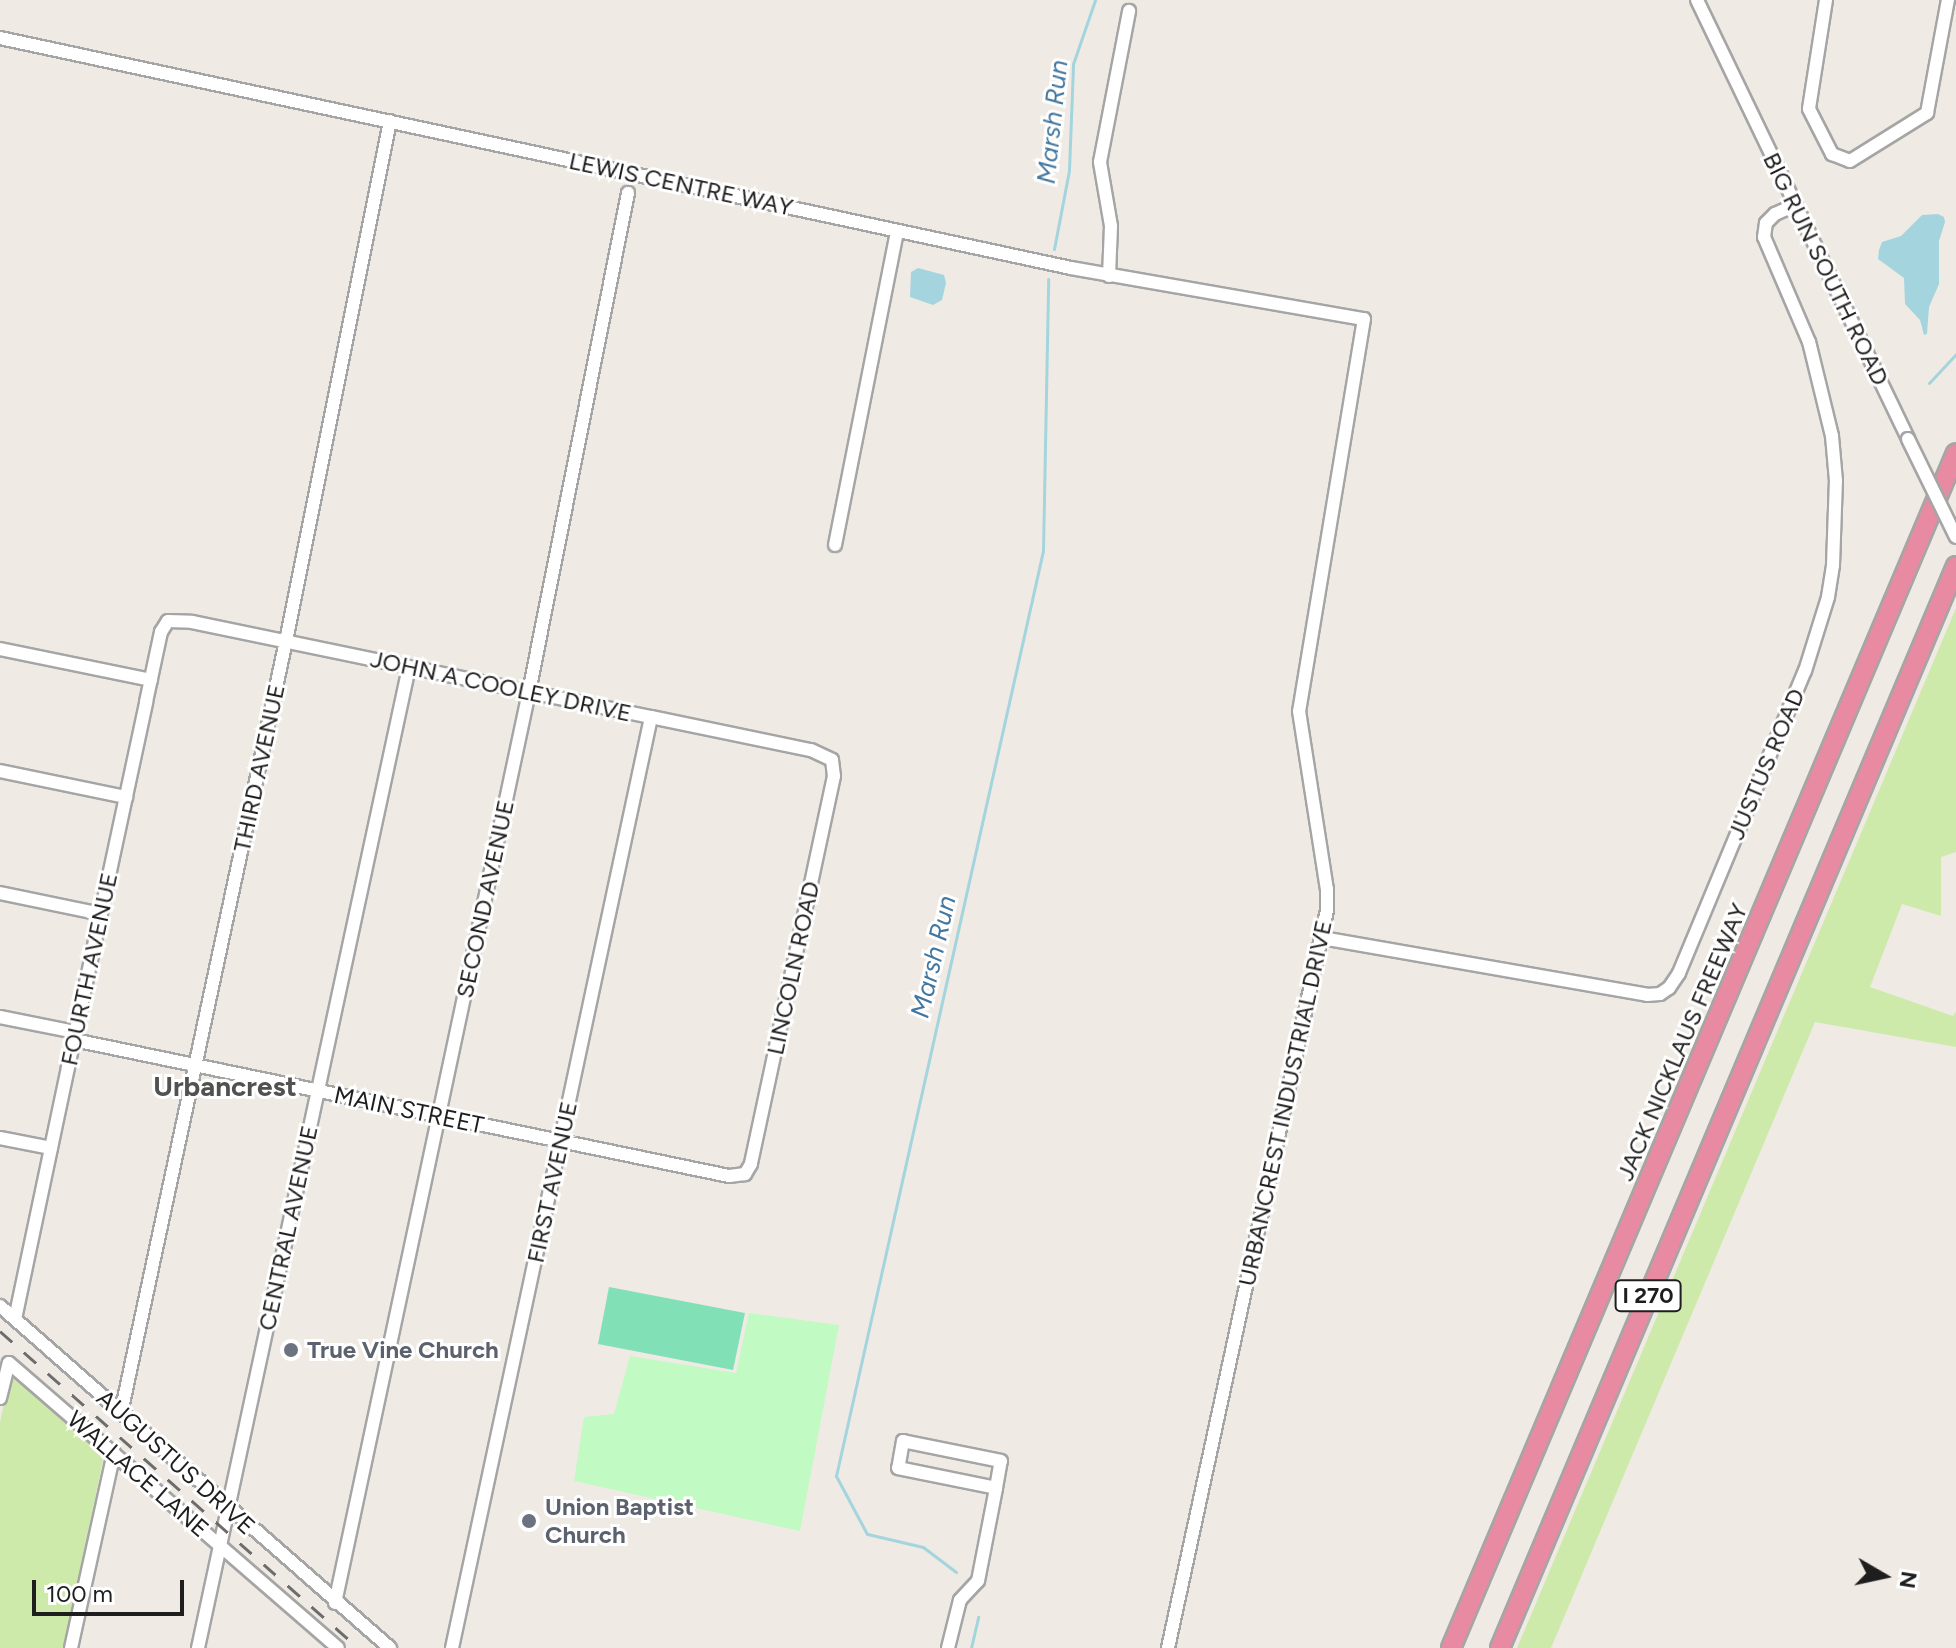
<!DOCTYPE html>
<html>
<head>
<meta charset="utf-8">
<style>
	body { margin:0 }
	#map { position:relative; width:1956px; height:1648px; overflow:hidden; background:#efebe4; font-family:Figtree,sans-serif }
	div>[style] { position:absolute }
	.grass>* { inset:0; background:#cdeaaa }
	.park>* { inset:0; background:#c1fac2 }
	.pitch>* { inset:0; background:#81e0b6 }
	.water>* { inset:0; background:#a4d4de }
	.stream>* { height:3px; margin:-1.5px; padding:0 1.5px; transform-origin:1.5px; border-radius:1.5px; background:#a4d4de }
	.roads { filter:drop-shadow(2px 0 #a5a5a5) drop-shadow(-2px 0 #a5a5a5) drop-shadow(0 2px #a5a5a5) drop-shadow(0 -2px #a5a5a5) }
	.minor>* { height:12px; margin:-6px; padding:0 6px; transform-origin:6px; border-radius:6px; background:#fff }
	.highway>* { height:18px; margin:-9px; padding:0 9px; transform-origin:9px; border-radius:9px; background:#e88ba2 }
	.rail>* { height:3px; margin-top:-1.5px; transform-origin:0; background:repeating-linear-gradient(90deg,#6c6c6c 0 16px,transparent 0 32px) }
	.bridges { filter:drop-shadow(2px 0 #a5a5a5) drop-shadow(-2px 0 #a5a5a5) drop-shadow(0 2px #a5a5a5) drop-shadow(0 -2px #a5a5a5) }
	.minor-bridge>* { height:12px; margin:-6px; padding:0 6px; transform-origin:6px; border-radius:6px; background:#fff }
	.dots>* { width:22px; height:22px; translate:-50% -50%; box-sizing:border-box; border:4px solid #fff; border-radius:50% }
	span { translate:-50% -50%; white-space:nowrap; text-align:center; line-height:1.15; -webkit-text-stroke:6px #fff; paint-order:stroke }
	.shield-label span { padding:2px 6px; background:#fff; border:2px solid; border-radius:6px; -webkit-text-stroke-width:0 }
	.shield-label { font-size:22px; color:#1e1e1e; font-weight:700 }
	.street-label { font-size:24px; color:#1e1e1e }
	.worship-label { font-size:24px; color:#5b616d; font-weight:700 }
	.left { translate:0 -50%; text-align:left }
	.water-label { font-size:26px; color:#4377a0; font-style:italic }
	.quarter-label { font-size:28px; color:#515151; font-weight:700 }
	.north { position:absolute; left:1844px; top:1536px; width:80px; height:80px; -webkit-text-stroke:6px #fff; paint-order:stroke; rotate:99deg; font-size:22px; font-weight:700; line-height:32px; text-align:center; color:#1e1e1e }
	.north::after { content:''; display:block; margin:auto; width:28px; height:36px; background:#1e1e1e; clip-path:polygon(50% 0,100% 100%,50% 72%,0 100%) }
	.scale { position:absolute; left:32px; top:1580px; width:152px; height:36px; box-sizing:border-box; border:4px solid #1e1e1e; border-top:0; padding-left:10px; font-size:24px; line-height:28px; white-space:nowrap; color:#1e1e1e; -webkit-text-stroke:6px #fff; paint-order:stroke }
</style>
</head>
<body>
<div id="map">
	<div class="grass">
		<div style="clip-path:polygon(1956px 608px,1956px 852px,1941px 857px,1941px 916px,1902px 904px,1870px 987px,1953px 1016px,1956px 1012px,1956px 1047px,1815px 1022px,1551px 1648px,1517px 1648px)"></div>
		<div style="clip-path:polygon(17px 1376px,92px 1444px,103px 1460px,64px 1648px,0 1648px,0 1422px,8px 1385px)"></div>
	</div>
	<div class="park">
		<div style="clip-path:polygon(749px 1313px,839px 1325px,800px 1531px,574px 1481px,584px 1417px,614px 1414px,630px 1356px,736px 1373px)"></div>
	</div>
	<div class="pitch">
		<div style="clip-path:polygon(609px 1287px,745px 1313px,733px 1370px,598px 1344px)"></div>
	</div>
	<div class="water">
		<div style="clip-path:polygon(1938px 214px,1944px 217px,1945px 222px,1939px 241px,1939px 284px,1929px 307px,1927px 334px,1924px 335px,1920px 320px,1905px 304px,1904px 278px,1878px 259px,1879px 250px,1882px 242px,1901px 236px,1922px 215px)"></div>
		<div style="clip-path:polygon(918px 268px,944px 275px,946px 283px,942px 300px,933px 305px,910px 297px,911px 272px)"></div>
	</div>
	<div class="stream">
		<div style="left:1054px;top:249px;width:80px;rotate:-79.2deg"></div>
		<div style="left:1069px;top:170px;width:106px;rotate:-87.8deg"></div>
		<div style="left:1073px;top:64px;width:68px;rotate:-71deg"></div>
		<div style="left:1929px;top:383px;width:40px;rotate:-47deg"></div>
		<div style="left:956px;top:1572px;width:41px;rotate:-142.9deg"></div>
		<div style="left:923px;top:1547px;width:57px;rotate:-166.9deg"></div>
		<div style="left:867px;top:1534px;width:66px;rotate:-118.1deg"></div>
		<div style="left:836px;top:1476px;width:948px;rotate:-77.39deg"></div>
		<div style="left:1043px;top:551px;width:272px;rotate:-88.9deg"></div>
		<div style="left:971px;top:1648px;width:32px;rotate:-77deg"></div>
	</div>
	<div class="roads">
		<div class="minor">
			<div style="left:1697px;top:0;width:487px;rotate:64.3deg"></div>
			<div style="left:1826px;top:0;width:110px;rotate:98.9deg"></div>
			<div style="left:1809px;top:109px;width:51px;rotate:62.9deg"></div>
			<div style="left:1832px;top:154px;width:19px;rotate:21deg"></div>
			<div style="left:1850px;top:161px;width:91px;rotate:-31.9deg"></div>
			<div style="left:1927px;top:113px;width:115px;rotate:-79.5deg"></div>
			<div style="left:0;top:38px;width:1095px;rotate:12.12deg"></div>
			<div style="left:1071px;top:268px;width:297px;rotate:9.9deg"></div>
			<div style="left:1364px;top:319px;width:397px;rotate:99.4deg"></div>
			<div style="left:1299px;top:711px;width:180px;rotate:81.1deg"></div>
			<div style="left:1327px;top:889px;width:21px;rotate:90deg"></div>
			<div style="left:1327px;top:910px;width:755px;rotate:102.16deg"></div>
			<div style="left:1109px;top:276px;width:50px;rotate:-87.7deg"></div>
			<div style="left:1111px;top:226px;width:65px;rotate:-99.8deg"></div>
			<div style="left:1100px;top:162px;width:154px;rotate:-79.1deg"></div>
			<div style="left:835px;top:545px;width:320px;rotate:-78.8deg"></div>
			<div style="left:0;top:649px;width:154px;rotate:11.6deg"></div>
			<div style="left:0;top:771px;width:129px;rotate:11.7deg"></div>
			<div style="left:0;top:893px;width:103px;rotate:11.7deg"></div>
			<div style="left:1322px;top:938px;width:330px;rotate:9.9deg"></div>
			<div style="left:1647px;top:995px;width:13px;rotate:-4deg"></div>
			<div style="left:1660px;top:994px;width:11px;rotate:-34deg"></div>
			<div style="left:1669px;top:988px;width:18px;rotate:-56deg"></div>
			<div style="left:1679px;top:973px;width:327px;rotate:-67.4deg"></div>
			<div style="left:1805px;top:671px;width:77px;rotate:-72.7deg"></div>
			<div style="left:1828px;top:597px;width:32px;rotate:-81deg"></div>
			<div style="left:1833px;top:565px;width:84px;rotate:-88deg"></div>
			<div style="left:1836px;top:481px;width:45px;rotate:-95.1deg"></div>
			<div style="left:1832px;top:436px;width:97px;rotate:-103.7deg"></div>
			<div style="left:1809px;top:342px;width:114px;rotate:-113.2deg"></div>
			<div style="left:1764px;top:237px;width:14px;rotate:-82deg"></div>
			<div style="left:1766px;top:223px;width:13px;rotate:-45deg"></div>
			<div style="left:1775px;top:214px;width:22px;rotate:-24deg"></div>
			<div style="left:0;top:1017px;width:76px;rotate:11.3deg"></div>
			<div style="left:0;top:1138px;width:52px;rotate:11.1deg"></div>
			<div style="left:0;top:1306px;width:519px;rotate:41.25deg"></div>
			<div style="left:15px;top:1319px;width:258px;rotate:-78.1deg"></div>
			<div style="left:68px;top:1067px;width:373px;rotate:-77.9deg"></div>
			<div style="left:146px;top:702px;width:72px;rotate:-77.9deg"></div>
			<div style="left:161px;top:632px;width:13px;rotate:-58deg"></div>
			<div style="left:168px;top:621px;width:24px;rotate:2deg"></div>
			<div style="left:192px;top:622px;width:469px;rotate:11.7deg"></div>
			<div style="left:651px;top:717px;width:163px;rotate:11.7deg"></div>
			<div style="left:811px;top:750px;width:23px;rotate:25deg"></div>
			<div style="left:832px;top:760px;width:16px;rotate:83deg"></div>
			<div style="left:834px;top:776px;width:397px;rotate:102.1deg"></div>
			<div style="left:751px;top:1164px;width:12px;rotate:121deg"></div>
			<div style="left:745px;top:1174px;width:16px;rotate:173deg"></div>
			<div style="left:729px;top:1176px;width:669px;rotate:-168.27deg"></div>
			<div style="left:0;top:1398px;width:36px;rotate:-76deg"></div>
			<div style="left:9px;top:1363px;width:435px;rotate:40.9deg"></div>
			<div style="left:121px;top:1413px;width:789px;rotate:-77.94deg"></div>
			<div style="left:286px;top:641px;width:530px;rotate:-78.69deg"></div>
			<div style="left:335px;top:1603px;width:931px;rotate:-77.98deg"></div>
			<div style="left:529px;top:692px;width:509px;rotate:-78.78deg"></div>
			<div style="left:71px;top:1648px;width:200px;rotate:-77.6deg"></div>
			<div style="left:198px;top:1648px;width:1003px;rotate:-77.86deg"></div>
			<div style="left:452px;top:1648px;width:952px;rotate:-77.93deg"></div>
			<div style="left:948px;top:1648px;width:49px;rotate:-76deg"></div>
			<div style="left:960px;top:1600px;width:26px;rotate:-47deg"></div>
			<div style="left:978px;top:1581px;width:95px;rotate:-79deg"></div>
			<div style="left:996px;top:1488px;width:27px;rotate:-80deg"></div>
			<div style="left:1001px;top:1461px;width:100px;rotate:-168.5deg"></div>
			<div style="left:903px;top:1441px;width:27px;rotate:100deg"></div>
			<div style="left:898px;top:1468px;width:100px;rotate:11.5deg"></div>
		</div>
		<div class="highway">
			<div style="left:1451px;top:1648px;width:1297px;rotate:-67.09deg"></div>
			<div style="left:1500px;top:1648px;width:1174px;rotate:-67.15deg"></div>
		</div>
	</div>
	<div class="rail">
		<div style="left:0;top:1331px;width:478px;rotate:41.5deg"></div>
	</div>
	<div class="bridges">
		<div class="minor-bridge">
			<div style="left:1908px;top:439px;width:109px;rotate:63.9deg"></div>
		</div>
	</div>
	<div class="dots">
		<div style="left:291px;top:1350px;background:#6b7280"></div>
		<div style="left:529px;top:1521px;background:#6b7280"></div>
	</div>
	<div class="shield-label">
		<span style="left:1648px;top:1296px">I 270</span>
	</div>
	<div class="street-label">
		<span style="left:681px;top:184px;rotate:12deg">LEWIS CENTRE WAY</span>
		<span style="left:1826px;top:269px;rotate:64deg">BIG RUN SOUTH ROAD</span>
		<span style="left:501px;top:686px;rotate:12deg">JOHN A COOLEY DRIVE</span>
		<span style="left:1766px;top:764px;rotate:-67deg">JUSTUS ROAD</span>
		<span style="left:259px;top:768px;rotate:-78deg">THIRD AVENUE</span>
		<span style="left:485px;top:899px;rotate:-78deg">SECOND AVENUE</span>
		<span style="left:793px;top:968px;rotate:-78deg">LINCOLN ROAD</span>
		<span style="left:89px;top:969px;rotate:-78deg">FOURTH AVENUE</span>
		<span style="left:1682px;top:1042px;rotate:-67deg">JACK NICKLAUS FREEWAY</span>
		<span style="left:1285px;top:1103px;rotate:-78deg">URBANCREST INDUSTRIAL DRIVE</span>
		<span style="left:409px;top:1110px;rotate:12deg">MAIN STREET</span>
		<span style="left:552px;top:1182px;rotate:-78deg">FIRST AVENUE</span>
		<span style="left:288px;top:1228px;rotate:-78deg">CENTRAL AVENUE</span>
		<span style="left:176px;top:1462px;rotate:42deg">AUGUSTUS DRIVE</span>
		<span style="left:138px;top:1474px;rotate:41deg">WALLACE LANE</span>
	</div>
	<div class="worship-label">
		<span class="left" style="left:307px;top:1350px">True Vine Church</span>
		<span class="left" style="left:545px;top:1521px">Union Baptist<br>Church</span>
	</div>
	<div class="water-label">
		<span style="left:1053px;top:122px;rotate:-84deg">Marsh Run</span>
		<span style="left:934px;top:957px;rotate:-77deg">Marsh Run</span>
	</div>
	<div class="quarter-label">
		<span style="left:225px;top:1086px">Urbancrest</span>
	</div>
	<div class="north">N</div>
	<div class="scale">100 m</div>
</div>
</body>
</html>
